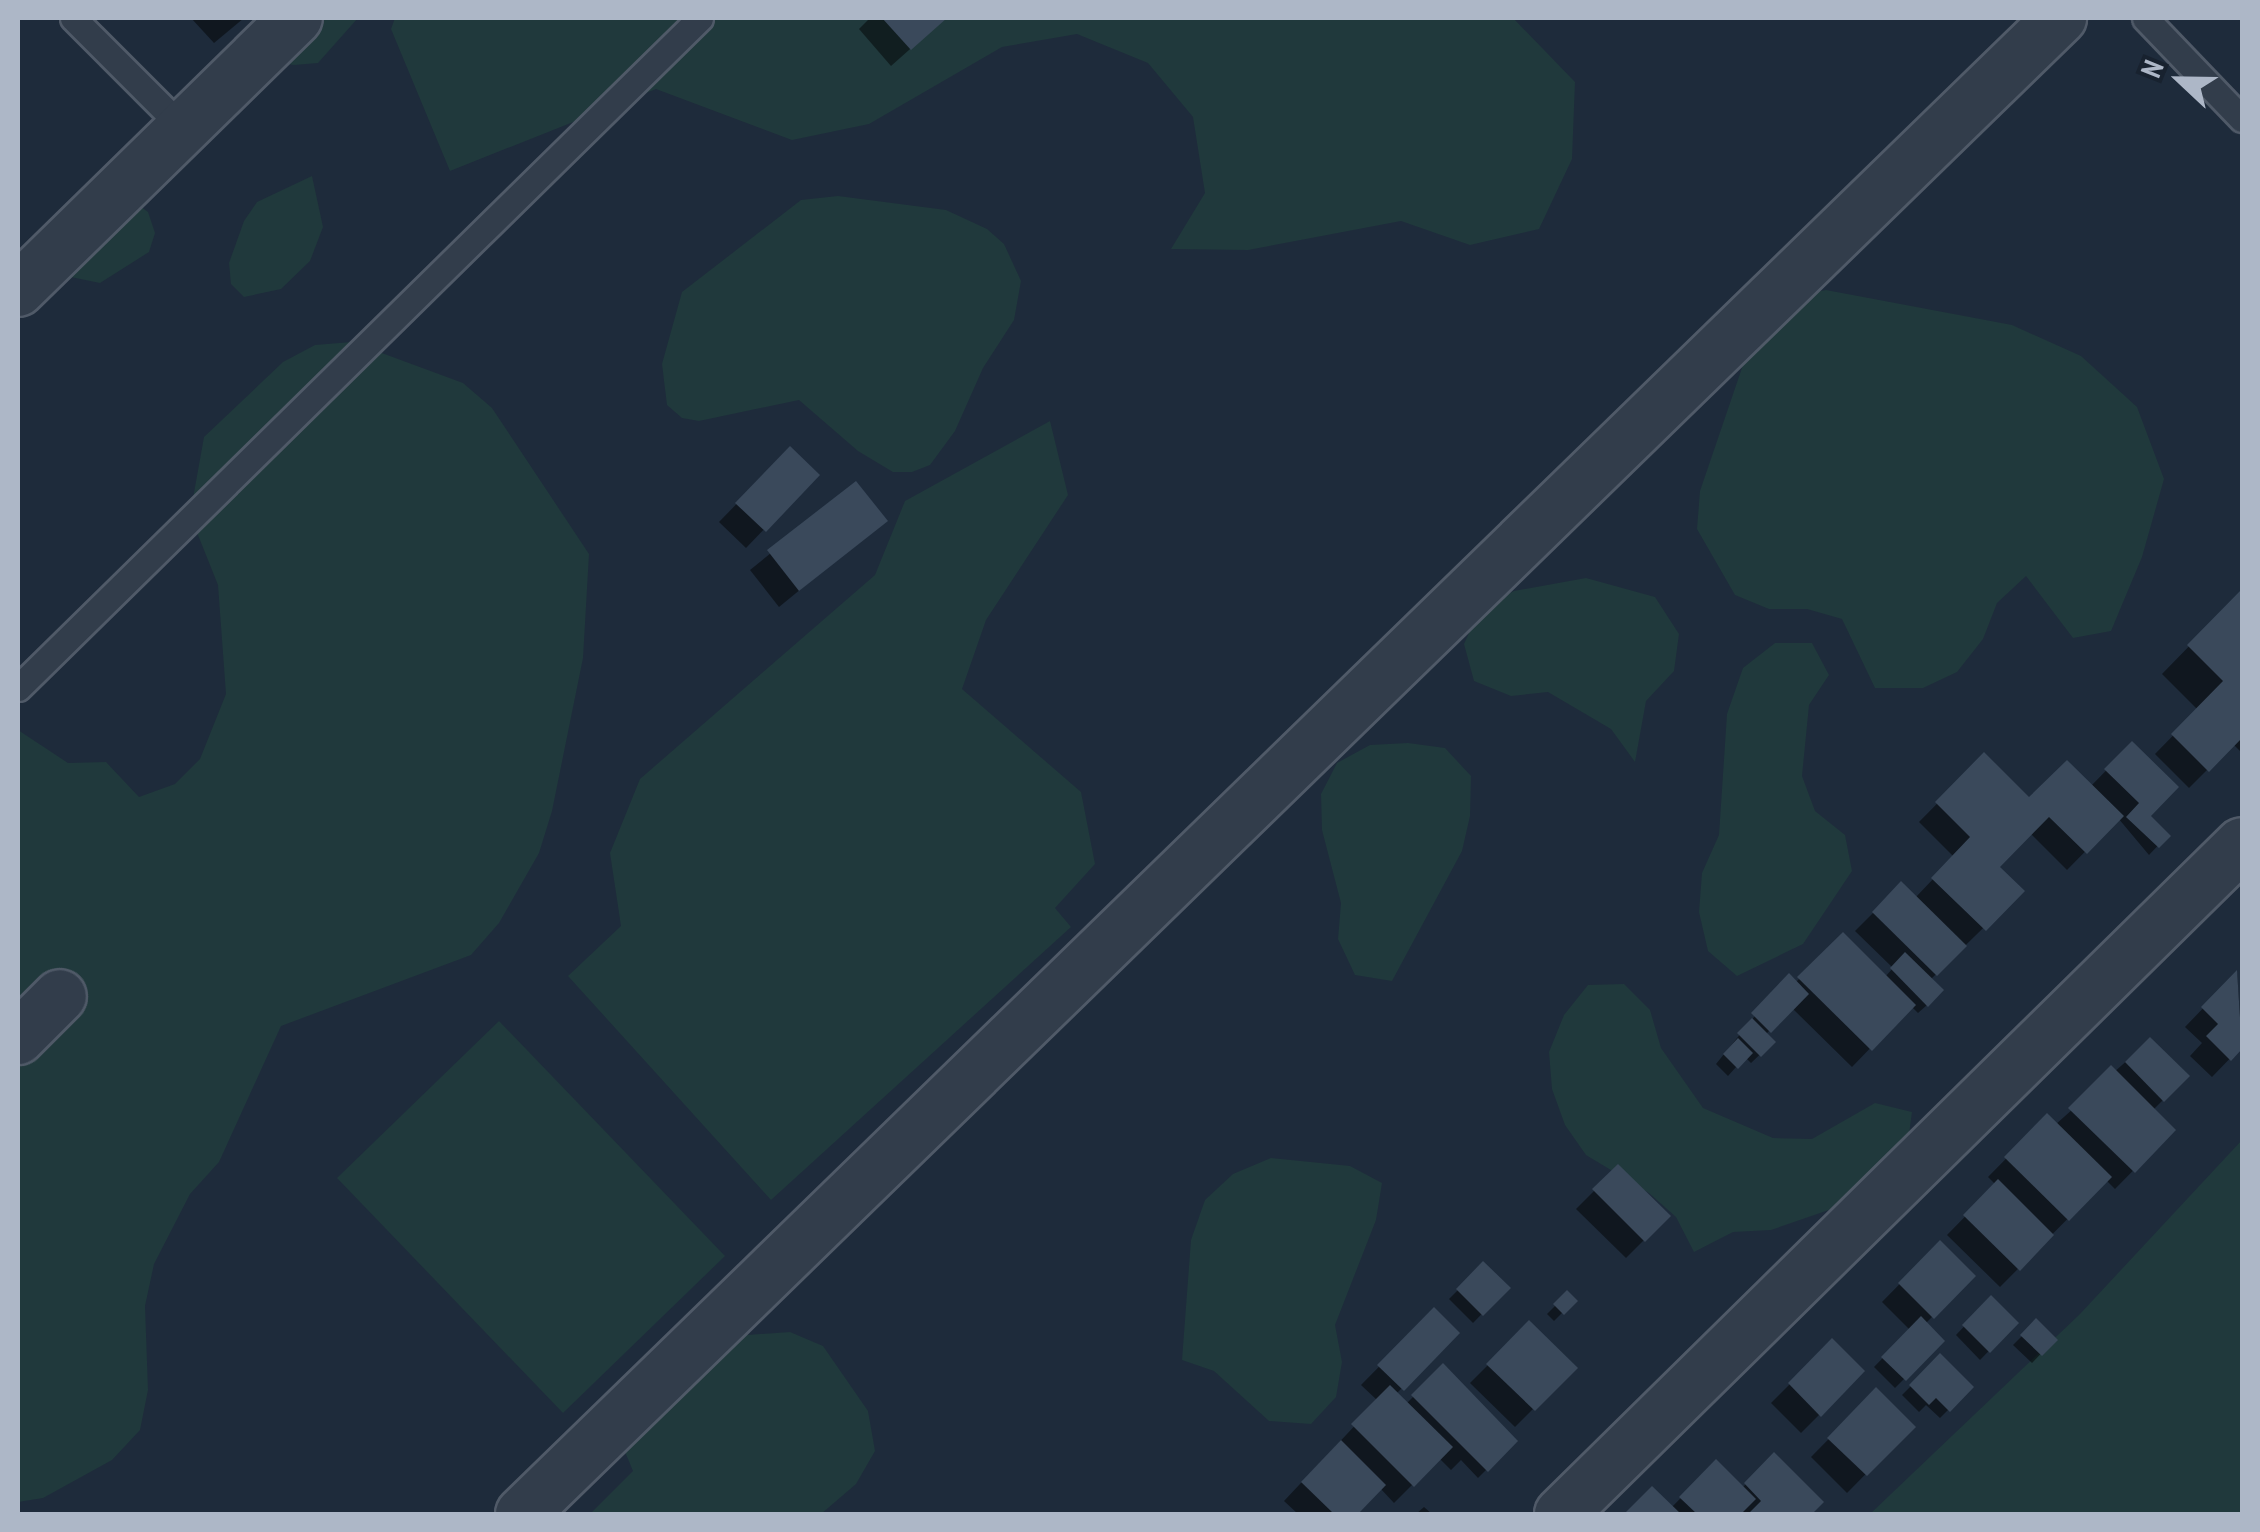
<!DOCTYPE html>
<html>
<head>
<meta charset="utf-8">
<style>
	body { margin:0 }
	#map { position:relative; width:2260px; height:1532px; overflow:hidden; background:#1e2b3b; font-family:"PT Sans Narrow",sans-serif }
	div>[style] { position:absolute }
	.green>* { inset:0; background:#20393c }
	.shadow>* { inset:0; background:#0007 }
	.building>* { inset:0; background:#3a495b }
	.roads { filter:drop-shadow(2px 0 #505a68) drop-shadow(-2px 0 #505a68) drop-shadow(0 2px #505a68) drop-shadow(0 -2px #505a68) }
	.lane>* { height:25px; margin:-12.5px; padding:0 12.5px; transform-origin:12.5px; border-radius:12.5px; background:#323d4b }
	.street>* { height:52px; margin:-26px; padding:0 26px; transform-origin:26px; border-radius:26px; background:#323d4b }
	span { translate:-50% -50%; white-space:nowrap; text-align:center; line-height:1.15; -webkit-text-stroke:8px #18222f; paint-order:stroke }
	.frame { position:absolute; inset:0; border:20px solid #adb7c7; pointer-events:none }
	.north { position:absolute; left:2130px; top:30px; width:100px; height:100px; -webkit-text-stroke:8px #18222f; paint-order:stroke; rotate:292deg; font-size:28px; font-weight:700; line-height:40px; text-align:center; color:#adb7c7 }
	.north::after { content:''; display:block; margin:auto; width:35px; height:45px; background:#adb7c7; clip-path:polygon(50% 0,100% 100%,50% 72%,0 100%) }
</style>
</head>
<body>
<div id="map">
	<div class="green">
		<div style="clip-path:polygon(267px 18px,358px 18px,318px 63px,294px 65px,275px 62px)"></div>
		<div style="clip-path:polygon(395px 18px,1513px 18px,1575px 82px,1572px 159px,1539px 229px,1470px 245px,1401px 221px,1248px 250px,1171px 249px,1205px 193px,1193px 117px,1148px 63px,1077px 34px,1002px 47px,869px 124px,792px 140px,656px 89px,450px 171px,391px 29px)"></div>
		<div style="clip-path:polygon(312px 176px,323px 227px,310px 261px,281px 289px,244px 297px,231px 284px,229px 263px,244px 221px,257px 202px)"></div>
		<div style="clip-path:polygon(838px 196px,946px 210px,987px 229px,1004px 244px,1021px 281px,1014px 320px,983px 368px,955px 431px,930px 465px,912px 472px,893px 472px,858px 451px,799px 400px,699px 421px,682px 418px,667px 405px,662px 364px,682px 292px,801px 200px)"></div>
		<div style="clip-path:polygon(133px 201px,148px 212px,155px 233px,149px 252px,100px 283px,61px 275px)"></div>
		<div style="clip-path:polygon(1826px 290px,2012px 325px,2081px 356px,2137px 407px,2164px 479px,2142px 557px,2111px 631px,2073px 638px,2026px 576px,1997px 603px,1983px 639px,1957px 672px,1923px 688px,1875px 688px,1842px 619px,1807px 609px,1769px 609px,1735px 595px,1697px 529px,1700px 491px,1759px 318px,1790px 297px)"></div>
		<div style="clip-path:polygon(352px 342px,463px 383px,492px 408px,589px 554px,583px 658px,552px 811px,539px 853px,499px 923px,471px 955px,281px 1026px,219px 1162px,190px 1194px,154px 1264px,145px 1306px,148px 1390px,140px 1430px,112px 1460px,43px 1498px,18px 1502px,18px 730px,68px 763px,106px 762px,139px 797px,175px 784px,200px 759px,226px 694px,218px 585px,190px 515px,204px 437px,283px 362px,315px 345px)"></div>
		<div style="clip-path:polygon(1050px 421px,1068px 495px,986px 620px,962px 689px,1081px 792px,1095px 864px,1055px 908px,1071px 927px,771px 1200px,568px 976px,621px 926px,610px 853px,640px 779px,875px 575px,905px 501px)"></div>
		<div style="clip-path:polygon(1586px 578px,1655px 597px,1679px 634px,1674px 671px,1646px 701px,1635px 762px,1611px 729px,1548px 692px,1511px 696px,1474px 681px,1464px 644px,1480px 609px,1514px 591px)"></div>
		<div style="clip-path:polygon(1775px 643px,1812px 643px,1829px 675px,1809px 705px,1802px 776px,1815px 811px,1845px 835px,1852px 871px,1803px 944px,1737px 976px,1708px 951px,1699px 912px,1702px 873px,1719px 835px,1727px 714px,1743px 668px)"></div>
		<div style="clip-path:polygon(1408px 743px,1445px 748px,1471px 776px,1470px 816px,1462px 851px,1392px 981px,1355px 975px,1338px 939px,1341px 903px,1322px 830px,1321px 794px,1337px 763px,1370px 745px)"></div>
		<div style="clip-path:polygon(1624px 984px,1650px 1010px,1661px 1048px,1703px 1108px,1773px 1138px,1812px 1139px,1875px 1103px,1912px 1112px,1907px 1149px,1849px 1203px,1771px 1230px,1733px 1232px,1694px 1252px,1676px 1217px,1649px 1193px,1586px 1155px,1565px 1125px,1552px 1089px,1549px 1052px,1564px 1015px,1588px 985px)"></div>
		<div style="clip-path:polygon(499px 1021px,725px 1256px,563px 1413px,337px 1178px)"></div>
		<div style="clip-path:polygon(2242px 1140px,2242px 1514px,1870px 1514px,2080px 1314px)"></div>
		<div style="clip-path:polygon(1271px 1158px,1350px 1166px,1382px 1183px,1376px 1220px,1335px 1325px,1342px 1362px,1336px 1397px,1311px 1424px,1269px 1421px,1214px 1371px,1182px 1360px,1191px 1240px,1205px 1200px,1233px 1174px)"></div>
		<div style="clip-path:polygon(790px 1332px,823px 1346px,868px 1411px,875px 1451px,856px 1484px,821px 1514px,590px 1514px,633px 1471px,623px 1447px,720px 1337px)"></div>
	</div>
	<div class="shadow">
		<div style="clip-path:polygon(191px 18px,244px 18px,214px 43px)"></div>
		<div style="clip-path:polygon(870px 18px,945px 18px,891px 66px,859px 29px)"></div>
		<div style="clip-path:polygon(790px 449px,816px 475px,746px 548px,719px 522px)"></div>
		<div style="clip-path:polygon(856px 484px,884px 521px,779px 607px,750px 570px)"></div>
		<div style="clip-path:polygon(2241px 593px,2242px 753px,2233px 744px,2189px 788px,2155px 754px,2198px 710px,2162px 674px)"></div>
		<div style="clip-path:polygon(2132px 744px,2148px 816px,2167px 836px,2149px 855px,2118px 818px,2067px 870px,2030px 833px,1997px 867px,2021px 891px,1930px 980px,1927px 1005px,1918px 1013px,1911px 1006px,1852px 1067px,1792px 1008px,1765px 1035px,1773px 1042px,1751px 1063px,1745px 1057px,1728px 1076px,1716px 1064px,1780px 985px,1795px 983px,1843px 935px,1885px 977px,1893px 968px,1855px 931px,1901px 885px,1915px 898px,1954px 857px,1919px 822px,1984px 756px,2029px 801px,2091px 786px)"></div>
		<div style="clip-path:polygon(2237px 973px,2242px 1046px,2212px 1077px,2190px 1056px,2202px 1043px,2185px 1027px)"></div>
		<div style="clip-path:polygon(2150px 1040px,2187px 1076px,2153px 1110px,2173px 1130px,2115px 1189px,2106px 1180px,2000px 1287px,1947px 1235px,1996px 1185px,1988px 1177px,2047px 1117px,2055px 1125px)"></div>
		<div style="clip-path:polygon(1618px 1167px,1668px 1216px,1626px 1258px,1576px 1209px)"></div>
		<div style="clip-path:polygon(1940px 1243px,1973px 1276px,1925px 1324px,1942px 1341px,1895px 1388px,1874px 1367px,1910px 1330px,1882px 1302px)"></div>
		<div style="clip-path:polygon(1483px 1265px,1507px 1288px,1473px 1323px,1449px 1299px)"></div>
		<div style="clip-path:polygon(1567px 1294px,1574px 1301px,1554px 1321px,1547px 1314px)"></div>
		<div style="clip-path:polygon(1991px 1298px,2016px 1323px,1980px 1360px,1956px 1335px)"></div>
		<div style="clip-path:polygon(1434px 1311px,1457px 1333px,1396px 1394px,1406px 1404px,1443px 1367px,1515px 1441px,1478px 1478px,1461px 1460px,1451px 1470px,1439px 1458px,1394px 1503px,1380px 1488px,1354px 1514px,1298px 1514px,1284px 1501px,1378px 1401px,1361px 1385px)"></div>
		<div style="clip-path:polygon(2036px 1322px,2054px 1340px,2032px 1363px,2013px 1345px)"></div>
		<div style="clip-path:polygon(1529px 1324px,1574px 1368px,1515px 1427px,1470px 1383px)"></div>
		<div style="clip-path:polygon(1832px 1342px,1862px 1372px,1801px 1433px,1771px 1403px)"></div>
		<div style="clip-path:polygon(1940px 1357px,1971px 1387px,1940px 1418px,1926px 1405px,1919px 1412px,1902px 1395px)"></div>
		<div style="clip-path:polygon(1876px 1391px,1912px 1427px,1847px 1493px,1811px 1457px)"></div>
		<div style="clip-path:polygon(1774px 1456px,1821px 1502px,1809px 1514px,1627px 1514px,1652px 1489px,1671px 1508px,1716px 1462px,1742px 1488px)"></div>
		<div style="clip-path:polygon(1424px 1507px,1432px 1514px,1416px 1514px)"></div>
	</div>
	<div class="building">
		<div style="clip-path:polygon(882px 18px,947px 18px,911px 50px)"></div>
		<div style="clip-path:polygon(790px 446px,820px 475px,766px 532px,735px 503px)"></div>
		<div style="clip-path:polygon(856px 481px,888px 521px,799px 591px,767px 550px)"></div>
		<div style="clip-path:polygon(2241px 590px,2242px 738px,2209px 772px,2171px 734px,2223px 681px,2187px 645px)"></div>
		<div style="clip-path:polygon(2132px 741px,2179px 787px,2151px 816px,2171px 836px,2159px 848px,2126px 817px,2139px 803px,2104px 769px)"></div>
		<div style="clip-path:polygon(1984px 752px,2029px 797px,2067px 760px,2124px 816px,2087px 854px,2049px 817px,2000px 867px,2025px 891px,1986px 931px,1931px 878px,1970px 837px,1935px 802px)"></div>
		<div style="clip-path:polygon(1901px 881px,1967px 946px,1937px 976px,1872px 912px)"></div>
		<div style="clip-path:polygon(1843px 932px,1916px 1005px,1872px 1051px,1797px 977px)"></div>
		<div style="clip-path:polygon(1905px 952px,1944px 990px,1928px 1007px,1890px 968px)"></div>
		<div style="clip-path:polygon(2237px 970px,2242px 1049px,2231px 1061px,2206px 1036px,2218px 1024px,2201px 1007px)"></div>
		<div style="clip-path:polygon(1789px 973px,1809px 994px,1771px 1033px,1751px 1013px)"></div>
		<div style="clip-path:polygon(1752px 1018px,1776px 1042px,1761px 1057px,1737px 1033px)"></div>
		<div style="clip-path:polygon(2150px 1037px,2190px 1076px,2164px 1102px,2125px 1062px)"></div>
		<div style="clip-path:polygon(1738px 1038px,1753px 1053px,1738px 1069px,1723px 1054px)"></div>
		<div style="clip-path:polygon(2111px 1065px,2176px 1130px,2135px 1173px,2068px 1108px)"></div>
		<div style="clip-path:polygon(2047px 1113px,2112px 1177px,2069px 1221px,2004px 1157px)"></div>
		<div style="clip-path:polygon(1618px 1164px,1671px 1216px,1645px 1242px,1592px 1189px)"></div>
		<div style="clip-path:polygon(1998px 1179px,2054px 1235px,2020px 1271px,1963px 1215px)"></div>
		<div style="clip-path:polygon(1940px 1240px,1976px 1276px,1934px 1319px,1898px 1283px)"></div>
		<div style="clip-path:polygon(1483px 1261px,1511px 1288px,1483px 1316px,1456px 1289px)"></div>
		<div style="clip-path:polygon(1567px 1290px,1578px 1301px,1564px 1315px,1553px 1304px)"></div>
		<div style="clip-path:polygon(1991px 1295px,2019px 1323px,1990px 1353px,1962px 1325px)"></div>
		<div style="clip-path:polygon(1434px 1307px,1460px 1333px,1404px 1391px,1377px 1365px)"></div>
		<div style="clip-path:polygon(1921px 1316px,1945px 1341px,1906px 1381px,1881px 1357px)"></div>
		<div style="clip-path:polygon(2036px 1318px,2058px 1340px,2042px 1356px,2020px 1335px)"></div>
		<div style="clip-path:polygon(1529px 1320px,1578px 1368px,1535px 1411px,1486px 1364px)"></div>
		<div style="clip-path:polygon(1832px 1338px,1865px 1371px,1821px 1417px,1788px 1383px)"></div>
		<div style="clip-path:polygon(1940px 1353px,1974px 1387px,1950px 1412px,1936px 1398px,1929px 1405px,1909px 1385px)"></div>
		<div style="clip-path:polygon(1443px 1363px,1518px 1441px,1488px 1472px,1411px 1395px)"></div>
		<div style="clip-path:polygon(1390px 1385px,1453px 1447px,1414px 1487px,1351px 1424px)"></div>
		<div style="clip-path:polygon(1876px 1387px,1916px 1427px,1867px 1476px,1827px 1438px)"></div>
		<div style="clip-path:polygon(1341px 1440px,1386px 1485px,1358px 1514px,1334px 1514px,1301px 1482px)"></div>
		<div style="clip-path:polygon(1774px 1452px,1824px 1502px,1812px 1514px,1748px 1514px,1761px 1501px,1744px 1483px)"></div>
		<div style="clip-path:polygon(1716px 1459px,1756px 1499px,1741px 1514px,1697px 1514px,1679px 1497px)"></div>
		<div style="clip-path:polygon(1652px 1486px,1681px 1514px,1624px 1514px)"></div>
	</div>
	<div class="roads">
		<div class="lane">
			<div style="left:73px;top:18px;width:156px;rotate:45deg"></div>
			<div style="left:2145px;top:18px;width:140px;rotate:46.2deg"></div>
			<div style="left:18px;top:688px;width:956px;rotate:-44.49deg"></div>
		</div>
		<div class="street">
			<div style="left:18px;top:290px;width:389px;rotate:-44.4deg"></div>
			<div style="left:18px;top:1038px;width:59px;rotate:-45deg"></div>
			<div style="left:522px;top:1514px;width:2146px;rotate:-44.21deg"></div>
			<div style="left:1561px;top:1514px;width:955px;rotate:-44.53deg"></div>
		</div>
	</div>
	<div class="frame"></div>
	<div class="north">N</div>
</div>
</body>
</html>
